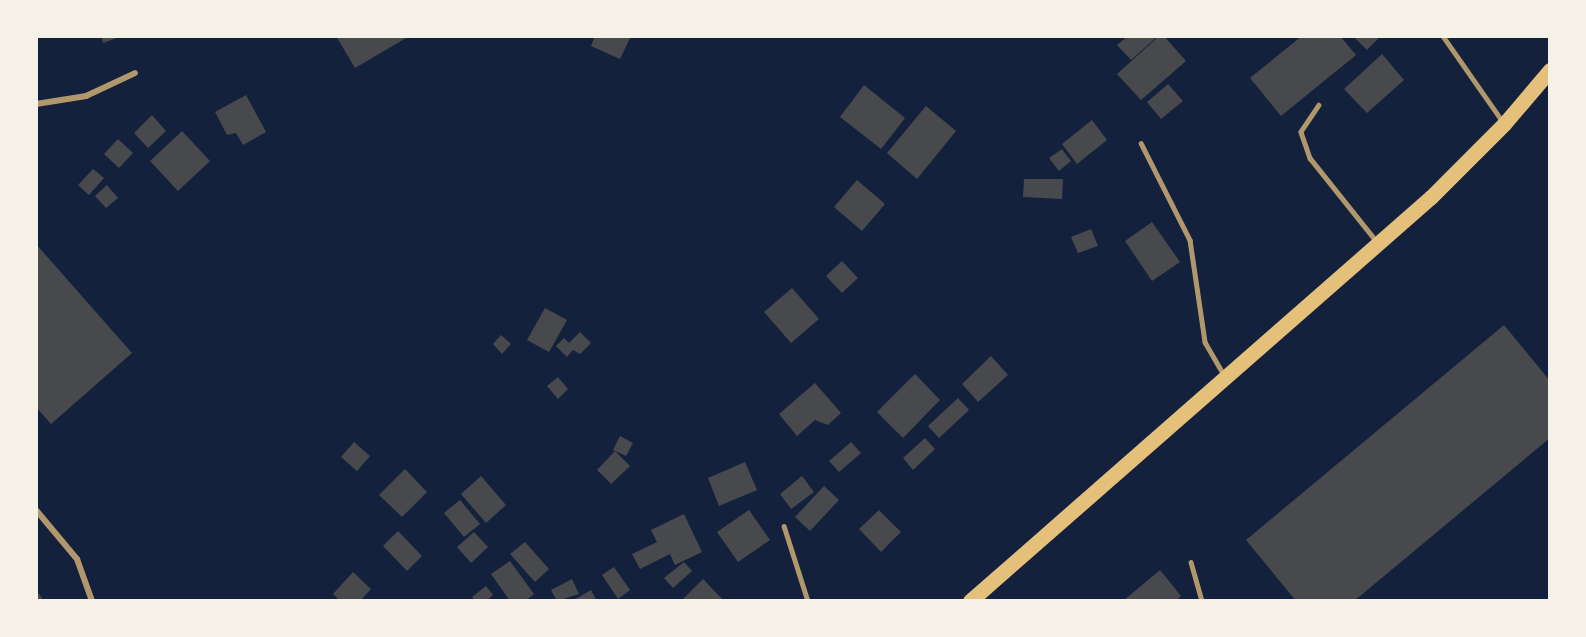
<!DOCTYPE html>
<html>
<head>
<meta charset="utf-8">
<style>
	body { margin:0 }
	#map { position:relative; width:1586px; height:637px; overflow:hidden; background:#14213d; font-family:"Noto Sans",sans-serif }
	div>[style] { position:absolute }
	.building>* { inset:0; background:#48494c }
	.service>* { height:4.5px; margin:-2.25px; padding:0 2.25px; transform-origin:2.25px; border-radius:2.25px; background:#b1986c }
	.minor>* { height:6px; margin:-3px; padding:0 3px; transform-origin:3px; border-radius:3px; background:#b1986c }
	.primary>* { height:15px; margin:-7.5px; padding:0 7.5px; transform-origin:7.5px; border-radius:7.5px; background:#e5c07b }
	span { translate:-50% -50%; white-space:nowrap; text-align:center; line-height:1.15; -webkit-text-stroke:5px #f6f1e7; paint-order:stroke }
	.frame { position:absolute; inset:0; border:38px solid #f6f1e7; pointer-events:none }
</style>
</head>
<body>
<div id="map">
	<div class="building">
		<div style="clip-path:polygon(101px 36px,122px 36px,103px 43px)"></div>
		<div style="clip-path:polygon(336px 36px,405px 36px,406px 38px,355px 68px)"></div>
		<div style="clip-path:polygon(595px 36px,631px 36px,620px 59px,591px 46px)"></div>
		<div style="clip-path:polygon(1128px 36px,1158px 36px,1131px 60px,1117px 45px)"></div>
		<div style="clip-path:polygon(1159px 36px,1164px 36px,1186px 61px,1141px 100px,1117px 74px)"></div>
		<div style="clip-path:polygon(1302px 36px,1340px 36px,1356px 55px,1281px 116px,1250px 78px)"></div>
		<div style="clip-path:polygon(1353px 36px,1381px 36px,1367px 50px)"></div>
		<div style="clip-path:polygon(1382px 54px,1404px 80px,1367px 113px,1344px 89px)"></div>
		<div style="clip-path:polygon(1168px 84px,1183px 101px,1161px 119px,1147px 102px)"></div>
		<div style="clip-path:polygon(864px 85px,905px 118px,881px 149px,840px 117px)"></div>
		<div style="clip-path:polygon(246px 95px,266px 132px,243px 145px,236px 133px,227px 135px,215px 112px)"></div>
		<div style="clip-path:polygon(926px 106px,956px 131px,917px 179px,887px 153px)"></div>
		<div style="clip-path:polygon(152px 115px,166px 131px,148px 148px,134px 133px)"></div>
		<div style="clip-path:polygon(1092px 120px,1107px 140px,1077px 164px,1062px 144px)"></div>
		<div style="clip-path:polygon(182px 131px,210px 161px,178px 191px,150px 161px)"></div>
		<div style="clip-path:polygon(118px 139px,133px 153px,119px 168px,104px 154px)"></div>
		<div style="clip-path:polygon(1062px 149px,1071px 161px,1059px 171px,1049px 158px)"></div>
		<div style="clip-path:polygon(93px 169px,104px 178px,89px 195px,78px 185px)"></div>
		<div style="clip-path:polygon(1024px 179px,1063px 179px,1062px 199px,1023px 197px)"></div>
		<div style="clip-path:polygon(857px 180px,885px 204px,862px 231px,834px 207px)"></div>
		<div style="clip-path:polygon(107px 185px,118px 198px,106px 208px,95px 196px)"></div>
		<div style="clip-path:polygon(1152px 222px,1180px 262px,1152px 281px,1125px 241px)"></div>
		<div style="clip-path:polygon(1091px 229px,1098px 246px,1078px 253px,1071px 237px)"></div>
		<div style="clip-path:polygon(36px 244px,132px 353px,51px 424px,36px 407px)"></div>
		<div style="clip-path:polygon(842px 261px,858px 278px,842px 293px,826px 276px)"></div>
		<div style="clip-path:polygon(792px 288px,819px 319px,791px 343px,764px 312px)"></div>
		<div style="clip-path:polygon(545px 308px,567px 320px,549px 352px,527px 340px)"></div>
		<div style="clip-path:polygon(1504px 325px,1550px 381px,1550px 438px,1354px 601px,1296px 601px,1246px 540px)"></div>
		<div style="clip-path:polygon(580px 332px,591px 343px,580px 354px,573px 350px,567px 357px,556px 346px,564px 338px,569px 343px)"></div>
		<div style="clip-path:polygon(501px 335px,511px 344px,502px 354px,493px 344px)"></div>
		<div style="clip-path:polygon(991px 356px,1008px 375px,978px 402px,962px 384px)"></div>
		<div style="clip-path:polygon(915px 374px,940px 400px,903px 438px,877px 412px)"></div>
		<div style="clip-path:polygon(558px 377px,568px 389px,558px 399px,547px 386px)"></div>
		<div style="clip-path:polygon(815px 383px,841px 413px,828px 425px,815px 420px,797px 436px,779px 414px)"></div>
		<div style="clip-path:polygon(958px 398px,969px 410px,939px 438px,928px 426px)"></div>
		<div style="clip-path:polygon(620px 436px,633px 443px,626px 456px,613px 450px)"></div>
		<div style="clip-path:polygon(925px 438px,935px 449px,913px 470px,903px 458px)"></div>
		<div style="clip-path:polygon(354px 442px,370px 456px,357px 471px,341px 457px)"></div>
		<div style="clip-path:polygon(851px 442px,861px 453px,839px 472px,829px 461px)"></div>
		<div style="clip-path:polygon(615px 451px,630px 466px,611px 484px,597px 470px)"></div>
		<div style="clip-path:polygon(745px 462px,757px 490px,719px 506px,708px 478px)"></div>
		<div style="clip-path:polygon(405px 469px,427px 492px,402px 517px,379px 495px)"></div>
		<div style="clip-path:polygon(481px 476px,506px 505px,486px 523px,461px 494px)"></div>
		<div style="clip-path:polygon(802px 476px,814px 492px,791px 509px,780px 494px)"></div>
		<div style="clip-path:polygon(824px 486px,839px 500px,810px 531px,795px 517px)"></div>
		<div style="clip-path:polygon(460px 500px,480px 524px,464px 537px,444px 513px)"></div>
		<div style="clip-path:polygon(749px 510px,770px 540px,738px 562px,717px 532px)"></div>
		<div style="clip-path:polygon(879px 510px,901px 532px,881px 552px,859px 529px)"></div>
		<div style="clip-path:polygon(684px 514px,702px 552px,675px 565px,670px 554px,640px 569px,632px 554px,657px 542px,651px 530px)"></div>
		<div style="clip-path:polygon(398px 531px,422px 556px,407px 571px,383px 546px)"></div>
		<div style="clip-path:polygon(474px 532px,488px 547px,471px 563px,457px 547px)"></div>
		<div style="clip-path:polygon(525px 542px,549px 569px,535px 582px,510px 554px)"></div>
		<div style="clip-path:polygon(510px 561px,534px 594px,525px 601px,510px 601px,491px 574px)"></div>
		<div style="clip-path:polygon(684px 562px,692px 571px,673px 588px,664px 578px)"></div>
		<div style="clip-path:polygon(614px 567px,630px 590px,618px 599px,602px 575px)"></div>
		<div style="clip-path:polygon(1160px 570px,1181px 596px,1176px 601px,1123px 601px)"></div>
		<div style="clip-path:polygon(353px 572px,371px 589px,360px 601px,340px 601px,333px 594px)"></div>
		<div style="clip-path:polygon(572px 579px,579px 594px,557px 601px,551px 590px)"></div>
		<div style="clip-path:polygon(703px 579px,724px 601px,681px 601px)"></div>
		<div style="clip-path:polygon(486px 586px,493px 595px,486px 601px,475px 601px,472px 597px)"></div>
		<div style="clip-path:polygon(36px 590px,44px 601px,36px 601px)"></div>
		<div style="clip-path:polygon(591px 590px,597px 601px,572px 601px)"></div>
	</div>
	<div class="service">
		<div style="left:1443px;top:36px;width:105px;rotate:55.1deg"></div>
		<div style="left:1319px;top:105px;width:32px;rotate:124deg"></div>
		<div style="left:1301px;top:132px;width:28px;rotate:71deg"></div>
		<div style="left:1310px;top:158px;width:107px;rotate:51.4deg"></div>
		<div style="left:1141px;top:143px;width:109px;rotate:63.2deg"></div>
		<div style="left:1190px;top:240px;width:103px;rotate:81.6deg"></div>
		<div style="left:1205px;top:342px;width:38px;rotate:60deg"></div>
		<div style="left:784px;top:526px;width:79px;rotate:72.3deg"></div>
		<div style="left:1191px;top:562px;width:41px;rotate:74.2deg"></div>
	</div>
	<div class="minor">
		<div style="left:36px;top:104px;width:51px;rotate:-9.1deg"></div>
		<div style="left:86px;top:96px;width:54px;rotate:-25.1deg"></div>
		<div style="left:36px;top:510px;width:64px;rotate:50.1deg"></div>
		<div style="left:77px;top:559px;width:45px;rotate:70.3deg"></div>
	</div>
	<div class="primary">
		<div style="left:970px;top:601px;width:613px;rotate:-41.23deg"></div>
		<div style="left:1431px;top:197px;width:103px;rotate:-45deg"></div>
		<div style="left:1504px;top:124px;width:71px;rotate:-49.6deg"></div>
	</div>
	<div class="frame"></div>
</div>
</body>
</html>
